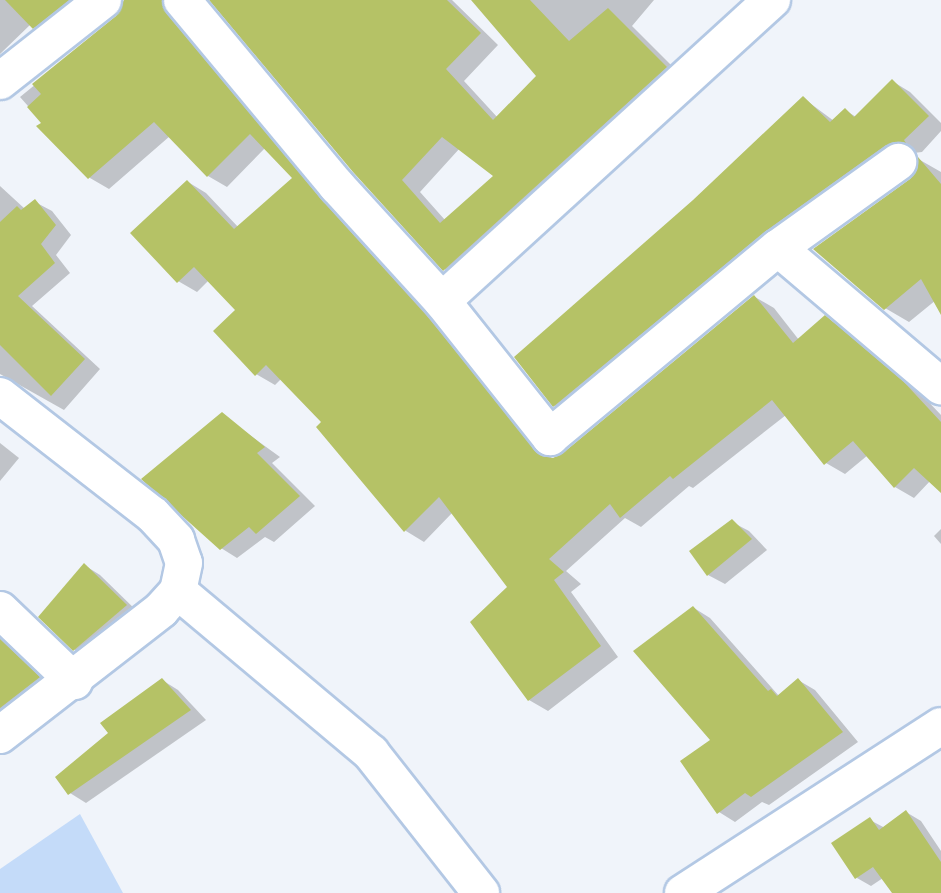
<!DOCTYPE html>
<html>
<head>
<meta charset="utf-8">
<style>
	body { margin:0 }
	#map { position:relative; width:941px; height:893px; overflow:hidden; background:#f0f4fa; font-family:Arial,sans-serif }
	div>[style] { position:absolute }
	.green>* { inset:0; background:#c4dbf9 }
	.shadow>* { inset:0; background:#0003 }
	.building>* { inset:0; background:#b5c266 }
	.roads { filter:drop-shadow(2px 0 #b3c8e4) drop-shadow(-2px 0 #b3c8e4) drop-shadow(0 2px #b3c8e4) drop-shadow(0 -2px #b3c8e4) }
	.minor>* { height:36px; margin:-18px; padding:0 18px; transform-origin:18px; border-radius:18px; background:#fff }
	span { translate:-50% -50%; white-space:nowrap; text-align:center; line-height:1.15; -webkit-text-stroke:7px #fff; paint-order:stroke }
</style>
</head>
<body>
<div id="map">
	<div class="green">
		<div style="clip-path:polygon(80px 814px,123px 893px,0 893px,0 869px)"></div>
	</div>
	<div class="shadow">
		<div style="clip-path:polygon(0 0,101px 0,53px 38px,31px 24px,0 54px)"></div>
		<div style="clip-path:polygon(124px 0,184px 0,553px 460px,564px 455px,755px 297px,774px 308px,799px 340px,825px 318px,844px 328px,922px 395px,941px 415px,941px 490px,931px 480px,914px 498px,895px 487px,868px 455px,845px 474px,826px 463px,786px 415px,693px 488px,689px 486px,641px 527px,625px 518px,566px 571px,581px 584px,571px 592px,618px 657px,548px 711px,529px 700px,510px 588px,453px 512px,424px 542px,406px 531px,319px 427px,324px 422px,282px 378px,275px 385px,256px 374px,238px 311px,209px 280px,197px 292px,178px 281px,188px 182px,206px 193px,239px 228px,295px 178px,266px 147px,227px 187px,208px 176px,170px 136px,109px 189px,90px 178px,39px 126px,43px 123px,20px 97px,118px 17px)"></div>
		<div style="clip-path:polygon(evenodd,212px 0,452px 0,498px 45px,464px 81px,498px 118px,539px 76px,493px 0,654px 0,632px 26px,685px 79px,463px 280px,444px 269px,212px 0,460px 148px,496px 176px,445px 220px,420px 192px,460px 148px)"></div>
		<div style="clip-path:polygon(892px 81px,910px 92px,941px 123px,941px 131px,922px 152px,905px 154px,572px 416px,554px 406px,694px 202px,803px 98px,834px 121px,845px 110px,856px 117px)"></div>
		<div style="clip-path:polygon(920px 160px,941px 172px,941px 309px,936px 300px,909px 322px,885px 308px,912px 181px,919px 171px)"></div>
		<div style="clip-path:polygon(0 186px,25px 209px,35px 202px,52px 211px,71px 235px,56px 255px,70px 273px,32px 306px,100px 369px,64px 410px,0 374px)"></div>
		<div style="clip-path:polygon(222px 415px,280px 457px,272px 463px,315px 506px,274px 542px,265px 537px,237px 558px,221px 548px)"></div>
		<div style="clip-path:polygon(0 443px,19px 458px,0 481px)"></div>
		<div style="clip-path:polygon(732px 522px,749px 531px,767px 550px,725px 584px,708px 575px)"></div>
		<div style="clip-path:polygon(941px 529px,941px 544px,934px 536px)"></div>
		<div style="clip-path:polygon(84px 565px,100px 575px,142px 616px,91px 659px,75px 650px,40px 617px)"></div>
		<div style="clip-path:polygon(694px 608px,710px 618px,779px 696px,798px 680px,815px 690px,858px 742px,769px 805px,762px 802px,735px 822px,719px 812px,713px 741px)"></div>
		<div style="clip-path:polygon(0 631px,55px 688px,0 733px)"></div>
		<div style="clip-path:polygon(162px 680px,178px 690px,206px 720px,86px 803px,70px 793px)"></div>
		<div style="clip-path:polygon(906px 812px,921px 821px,941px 851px,941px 893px,894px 893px,883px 878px,871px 886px,857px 878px,870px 820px,885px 828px)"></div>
	</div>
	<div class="building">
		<div style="clip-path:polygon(5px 0,69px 0,33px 29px)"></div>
		<div style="clip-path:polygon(124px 0,162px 0,166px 13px,321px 199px,426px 315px,542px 456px,553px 458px,563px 453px,754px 295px,793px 343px,825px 315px,903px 381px,941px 422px,941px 493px,914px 468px,894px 488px,853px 441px,824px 465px,772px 400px,673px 479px,670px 476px,620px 518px,610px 504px,549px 559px,564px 572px,554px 580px,601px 646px,528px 701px,470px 622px,507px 587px,439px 497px,404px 532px,316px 427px,321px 422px,266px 365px,255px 376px,213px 331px,235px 310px,194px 267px,177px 283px,130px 233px,187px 180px,234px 229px,292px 178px,250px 134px,207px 177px,154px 122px,88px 179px,36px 126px,41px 123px,27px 107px,41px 94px,32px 84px,116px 16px)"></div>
		<div style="clip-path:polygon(evenodd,209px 0,447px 0,481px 33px,446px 69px,493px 120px,536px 76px,471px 0,530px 0,569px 41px,608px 8px,667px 67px,443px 271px,353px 172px,209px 0,442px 137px,493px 176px,440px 223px,402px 180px,442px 137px)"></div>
		<div style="clip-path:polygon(892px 79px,929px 116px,904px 140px,906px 143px,886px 145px,766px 231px,553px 407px,514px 357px,693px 200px,803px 96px,830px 122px,845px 108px,854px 117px)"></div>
		<div style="clip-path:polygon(918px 157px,941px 184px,941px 315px,921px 279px,884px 310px,813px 249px,910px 179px,917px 170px)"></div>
		<div style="clip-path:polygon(35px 199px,56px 225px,41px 244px,55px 263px,18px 296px,85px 359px,51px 396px,0 345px,0 222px,17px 206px,21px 210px)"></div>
		<div style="clip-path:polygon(222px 412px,265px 447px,257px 453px,300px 496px,256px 534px,249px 527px,220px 550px,141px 479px)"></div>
		<div style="clip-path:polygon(732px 519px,752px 539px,707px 576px,689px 551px)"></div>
		<div style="clip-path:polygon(84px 563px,127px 605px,73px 651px,38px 617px)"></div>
		<div style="clip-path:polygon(693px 606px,768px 691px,771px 689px,777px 696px,798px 678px,843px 732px,751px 797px,745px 793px,717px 814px,680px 761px,710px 740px,633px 651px)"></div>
		<div style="clip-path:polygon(0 639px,40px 677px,0 708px)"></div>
		<div style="clip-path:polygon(162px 678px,191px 710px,68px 795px,55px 777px,108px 733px,100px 723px)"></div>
		<div style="clip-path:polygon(906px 810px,941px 862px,941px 893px,892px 893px,873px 867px,855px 879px,831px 843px,870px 817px,879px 830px)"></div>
	</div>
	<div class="roads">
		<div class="minor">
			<div style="left:182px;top:0;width:242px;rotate:50.2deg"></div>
			<div style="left:337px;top:186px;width:156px;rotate:47.6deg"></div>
			<div style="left:442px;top:301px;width:174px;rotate:51.5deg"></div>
			<div style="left:550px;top:437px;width:296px;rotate:-39.7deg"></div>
			<div style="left:778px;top:248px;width:148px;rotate:-35.6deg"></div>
			<div style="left:0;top:81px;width:131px;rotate:-38.2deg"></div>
			<div style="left:778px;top:248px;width:214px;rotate:40.3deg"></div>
			<div style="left:442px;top:301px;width:447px;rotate:-42.4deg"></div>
			<div style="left:0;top:396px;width:194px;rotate:37.9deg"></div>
			<div style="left:153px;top:515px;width:34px;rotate:47deg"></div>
			<div style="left:176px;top:540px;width:24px;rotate:71deg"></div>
			<div style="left:184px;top:563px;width:29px;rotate:102deg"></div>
			<div style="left:178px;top:591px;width:25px;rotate:132deg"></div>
			<div style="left:161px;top:610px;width:204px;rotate:142.2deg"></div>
			<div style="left:178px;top:591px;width:252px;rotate:40deg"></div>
			<div style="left:371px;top:753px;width:178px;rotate:51.8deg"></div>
			<div style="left:0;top:610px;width:103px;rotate:43.8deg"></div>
			<div style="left:683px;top:893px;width:307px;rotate:-32.9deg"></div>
		</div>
	</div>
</div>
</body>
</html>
